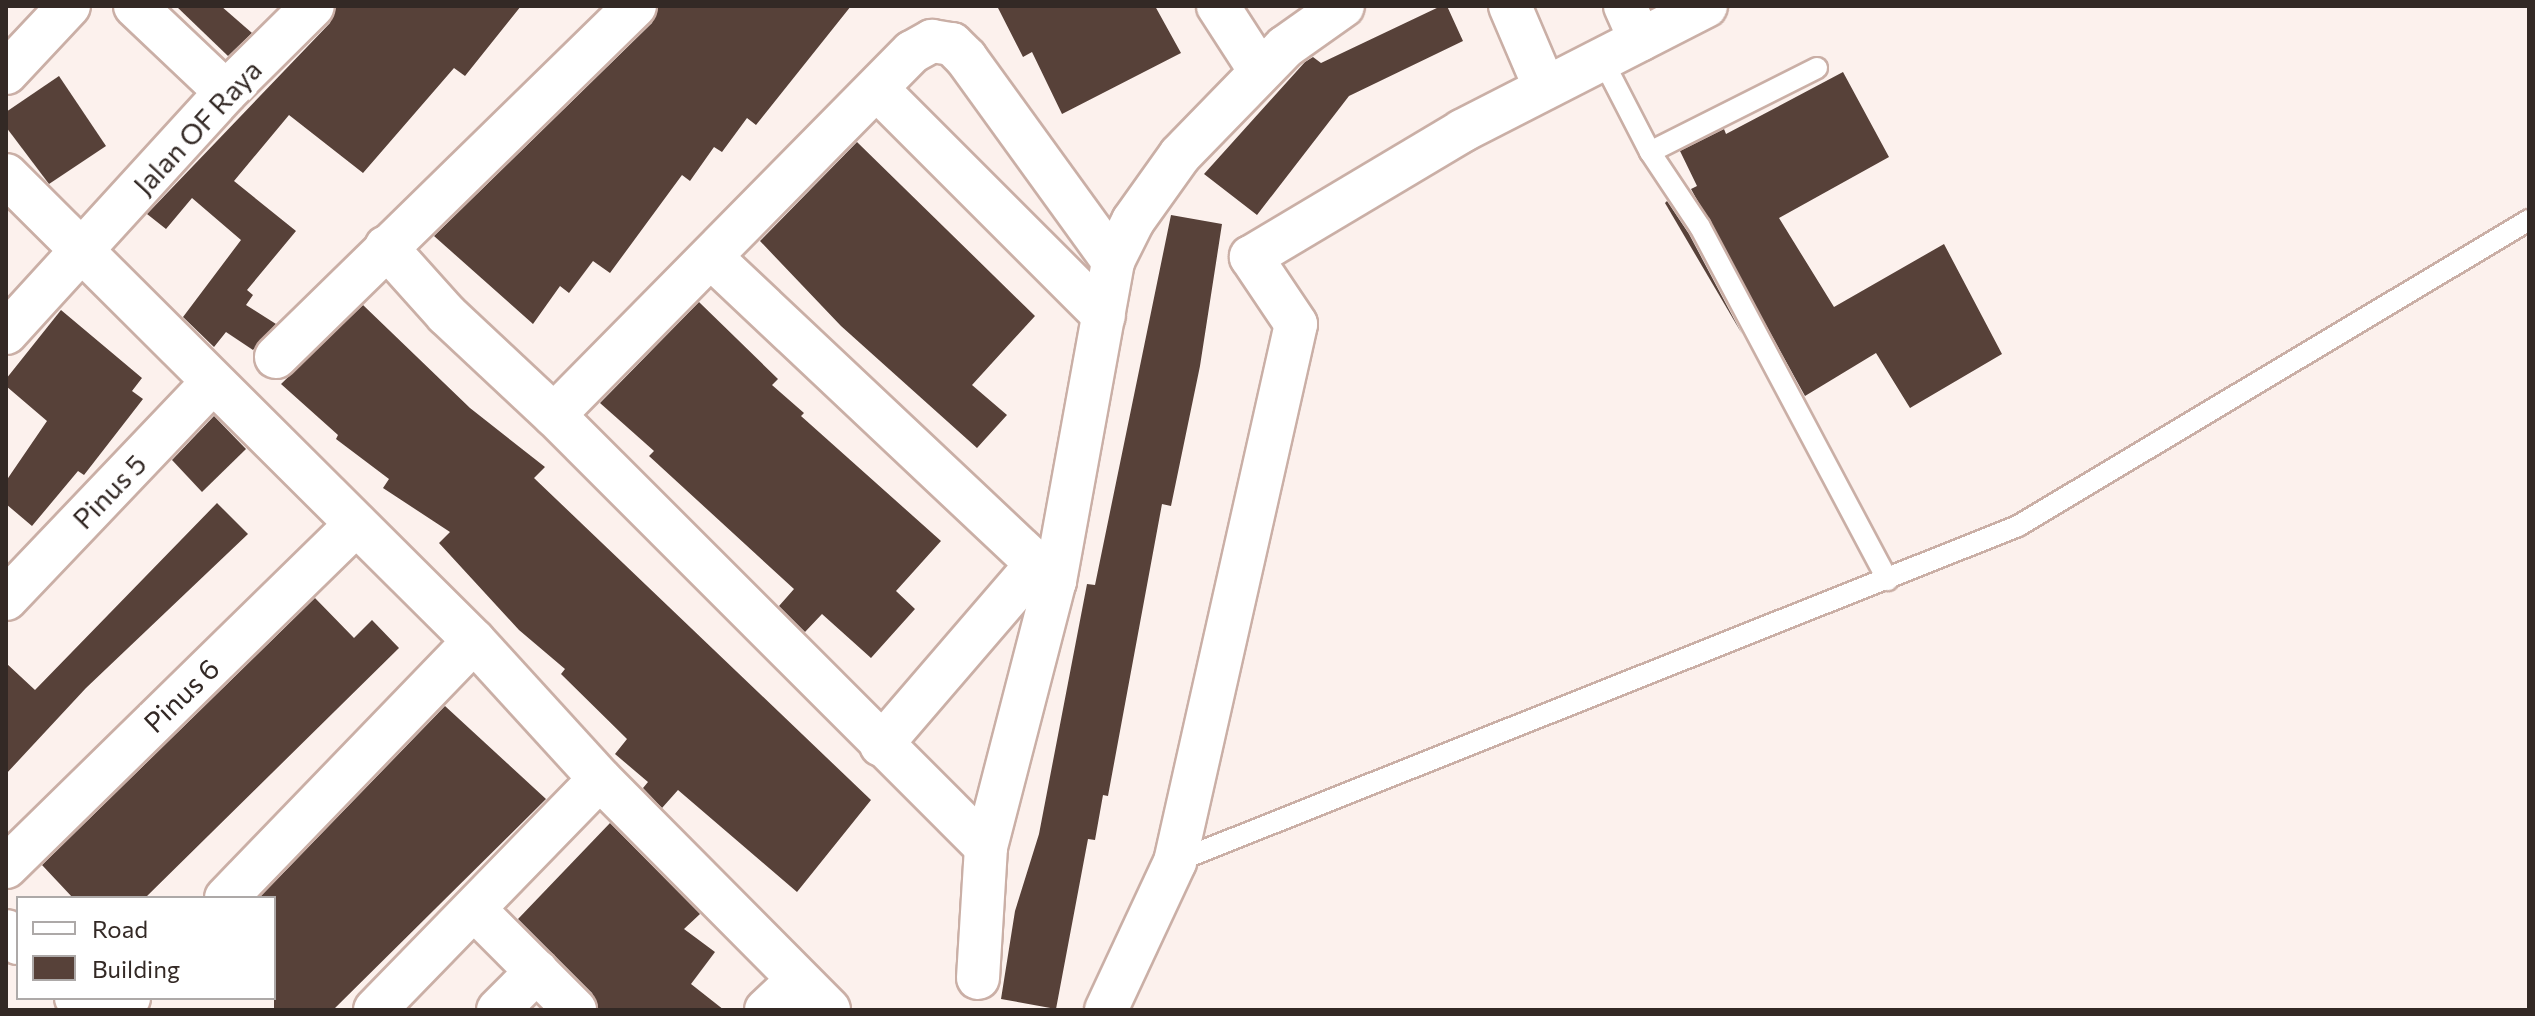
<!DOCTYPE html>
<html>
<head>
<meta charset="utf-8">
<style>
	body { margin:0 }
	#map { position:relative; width:2535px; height:1016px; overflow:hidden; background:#fcf1ed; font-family:Commissioner,sans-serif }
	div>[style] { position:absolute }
	.building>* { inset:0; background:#574139 }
	.roads { filter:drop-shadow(2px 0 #caafa6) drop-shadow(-2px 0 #caafa6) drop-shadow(0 2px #caafa6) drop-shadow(0 -2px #caafa6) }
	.service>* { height:20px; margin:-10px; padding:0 10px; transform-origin:10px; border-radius:10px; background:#fff }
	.minor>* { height:42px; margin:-21px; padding:0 21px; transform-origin:21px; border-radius:21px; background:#fff }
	span { translate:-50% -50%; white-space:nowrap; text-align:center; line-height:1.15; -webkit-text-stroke:8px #fff; paint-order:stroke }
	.street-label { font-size:28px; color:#332925 }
	.frame { position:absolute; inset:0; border:8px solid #332925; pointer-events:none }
	.legend { position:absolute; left:16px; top:896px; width:260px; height:104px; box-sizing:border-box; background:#fff; border:2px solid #ada9a8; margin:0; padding:10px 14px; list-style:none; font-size:24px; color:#332925 }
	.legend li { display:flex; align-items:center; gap:16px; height:40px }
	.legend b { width:40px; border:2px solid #ada9a8 }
</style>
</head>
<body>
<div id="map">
	<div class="building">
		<div style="clip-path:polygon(176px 6px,221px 6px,252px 33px,228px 56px)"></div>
		<div style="clip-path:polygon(336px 6px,521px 6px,465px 76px,454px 68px,363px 173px,289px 115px,234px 181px,296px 231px,247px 290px,253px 295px,246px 305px,276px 324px,253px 350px,226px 332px,214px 347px,183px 317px,241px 240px,192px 198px,166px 229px,147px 214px,330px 23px)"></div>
		<div style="clip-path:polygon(658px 6px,851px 6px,756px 125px,747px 118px,722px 152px,714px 147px,690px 181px,682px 175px,610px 273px,593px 261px,569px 293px,560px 286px,533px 324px,434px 236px,652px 23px)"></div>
		<div style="clip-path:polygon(997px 6px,1155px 6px,1181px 53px,1062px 114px,1032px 52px,1023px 57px)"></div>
		<div style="clip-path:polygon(1441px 6px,1447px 6px,1463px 41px,1349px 96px,1257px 215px,1204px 174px,1305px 62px,1313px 57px,1321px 63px)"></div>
		<div style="clip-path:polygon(1843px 72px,1889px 157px,1779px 218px,1834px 307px,1944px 244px,2002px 354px,1910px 408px,1876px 353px,1805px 396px,1691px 189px,1697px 186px,1680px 151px,1724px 129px,1726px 134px)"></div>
		<div style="clip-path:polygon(59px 76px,106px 146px,49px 184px,6px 127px,6px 112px)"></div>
		<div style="clip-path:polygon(857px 142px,1035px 316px,972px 385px,1007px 415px,977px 448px,841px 326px,760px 241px)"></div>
		<div style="clip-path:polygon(1667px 201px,1689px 234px,1742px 334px,1665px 203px)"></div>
		<div style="clip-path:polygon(1171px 215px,1222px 224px,1200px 366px,1171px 506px,1162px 504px,1108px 796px,1103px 795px,1095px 840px,1088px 839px,1056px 1009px,1001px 999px,1015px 911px,1039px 834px,1087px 584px,1095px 585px)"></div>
		<div style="clip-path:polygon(699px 302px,778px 379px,772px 385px,804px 413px,801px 416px,941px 541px,896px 591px,915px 609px,871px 658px,822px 614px,805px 632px,779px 606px,794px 589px,649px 456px,654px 451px,600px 403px)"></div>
		<div style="clip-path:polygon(363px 305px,470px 408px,545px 467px,534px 478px,871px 800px,797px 892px,678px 790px,662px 808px,643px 788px,648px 782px,615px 754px,627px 739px,561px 674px,565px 669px,519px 630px,439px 543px,450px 532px,383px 488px,389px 479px,336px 439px,338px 435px,281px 384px)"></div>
		<div style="clip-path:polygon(61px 310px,142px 378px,132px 391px,143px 399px,84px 475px,78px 471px,32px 526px,6px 504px,6px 481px,47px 421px,6px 386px,6px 379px)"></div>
		<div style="clip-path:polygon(214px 416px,246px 449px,202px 492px,172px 460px)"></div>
		<div style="clip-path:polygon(217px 503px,248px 534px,86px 688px,6px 774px,6px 663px,35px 690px)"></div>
		<div style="clip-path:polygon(315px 598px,354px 638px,372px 620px,399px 648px,145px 898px,73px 898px,42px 865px)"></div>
		<div style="clip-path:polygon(445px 706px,546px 799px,333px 1010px,274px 1010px,274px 898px,259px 898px)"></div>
		<div style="clip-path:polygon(610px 823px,700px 914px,684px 929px,715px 952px,691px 984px,724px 1010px,599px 1010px,592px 993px,518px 919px)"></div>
	</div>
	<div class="roads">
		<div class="service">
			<div style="left:1601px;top:57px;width:107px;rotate:62.7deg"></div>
			<div style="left:1650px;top:152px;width:90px;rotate:56.3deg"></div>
			<div style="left:1700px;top:227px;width:400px;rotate:62deg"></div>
			<div style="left:1650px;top:152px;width:187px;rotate:-26.7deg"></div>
			<div style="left:1175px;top:862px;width:907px;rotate:-21.73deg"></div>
			<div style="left:2018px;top:526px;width:596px;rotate:-30.91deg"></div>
		</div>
		<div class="minor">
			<div style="left:135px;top:6px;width:125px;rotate:43.4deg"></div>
			<div style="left:1218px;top:6px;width:77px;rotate:57.1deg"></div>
			<div style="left:1510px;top:6px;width:89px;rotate:66.9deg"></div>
			<div style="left:1625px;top:6px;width:37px;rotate:66deg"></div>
			<div style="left:6px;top:73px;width:92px;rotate:-46.8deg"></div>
			<div style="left:879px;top:91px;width:318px;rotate:45deg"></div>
			<div style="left:6px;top:175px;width:660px;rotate:44.88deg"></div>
			<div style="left:474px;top:641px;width:187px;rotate:47.6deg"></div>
			<div style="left:600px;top:779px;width:325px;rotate:45.2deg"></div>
			<div style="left:386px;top:247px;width:91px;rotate:48.1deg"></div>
			<div style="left:447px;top:315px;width:146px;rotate:43.1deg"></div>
			<div style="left:554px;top:415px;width:611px;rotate:45deg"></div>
			<div style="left:713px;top:259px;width:470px;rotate:43.3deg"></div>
			<div style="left:6px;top:333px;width:326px;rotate:-47.6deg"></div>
			<div style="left:226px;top:92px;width:122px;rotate:-44.7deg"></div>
			<div style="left:276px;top:357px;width:502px;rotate:-44.35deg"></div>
			<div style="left:554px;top:415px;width:510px;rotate:-45.4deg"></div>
			<div style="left:912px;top:52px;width:23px;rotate:-29deg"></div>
			<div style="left:932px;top:41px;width:20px;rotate:9deg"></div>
			<div style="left:952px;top:44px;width:20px;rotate:45deg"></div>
			<div style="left:966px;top:58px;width:251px;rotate:54.1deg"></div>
			<div style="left:6px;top:599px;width:298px;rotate:-46.4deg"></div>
			<div style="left:881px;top:745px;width:236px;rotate:-49.3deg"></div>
			<div style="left:6px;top:867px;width:490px;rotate:-44.4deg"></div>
			<div style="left:226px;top:898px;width:357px;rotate:-46deg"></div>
			<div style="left:474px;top:909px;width:143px;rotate:45deg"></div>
			<div style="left:6px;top:931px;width:17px;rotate:45deg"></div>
			<div style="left:978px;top:978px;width:131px;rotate:-86.5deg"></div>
			<div style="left:986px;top:847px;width:275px;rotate:-75.5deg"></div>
			<div style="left:1055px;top:581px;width:325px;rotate:-79.7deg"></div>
			<div style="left:1113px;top:261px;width:45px;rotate:-63.4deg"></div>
			<div style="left:1133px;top:221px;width:81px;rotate:-54.5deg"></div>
			<div style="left:1180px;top:155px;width:151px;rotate:-45.8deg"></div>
			<div style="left:1285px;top:47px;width:71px;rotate:-35.3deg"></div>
			<div style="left:76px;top:998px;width:17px;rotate:45deg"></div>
			<div style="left:117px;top:1010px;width:17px;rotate:-45deg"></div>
			<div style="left:375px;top:1010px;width:322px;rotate:-45.8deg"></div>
			<div style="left:498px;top:1010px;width:55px;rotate:-45deg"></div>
			<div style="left:766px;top:1010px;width:44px;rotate:-43.2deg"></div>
			<div style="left:1106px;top:1010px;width:163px;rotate:-65deg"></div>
			<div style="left:1175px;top:862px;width:551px;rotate:-77.32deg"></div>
			<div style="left:1296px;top:324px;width:81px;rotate:-123.9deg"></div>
			<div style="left:1251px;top:257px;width:246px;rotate:-30.8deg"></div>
			<div style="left:1462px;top:131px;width:274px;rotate:-27.1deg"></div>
		</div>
	</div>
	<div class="street-label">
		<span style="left:197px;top:127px;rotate:-47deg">Jalan OF Raya</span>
		<span style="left:109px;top:491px;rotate:-46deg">Pinus 5</span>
		<span style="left:181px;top:695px;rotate:-44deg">Pinus 6</span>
	</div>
	<div class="frame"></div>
	<ul class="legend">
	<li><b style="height:10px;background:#fff"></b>Road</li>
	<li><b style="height:22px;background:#574139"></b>Building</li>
	</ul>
</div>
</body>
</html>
